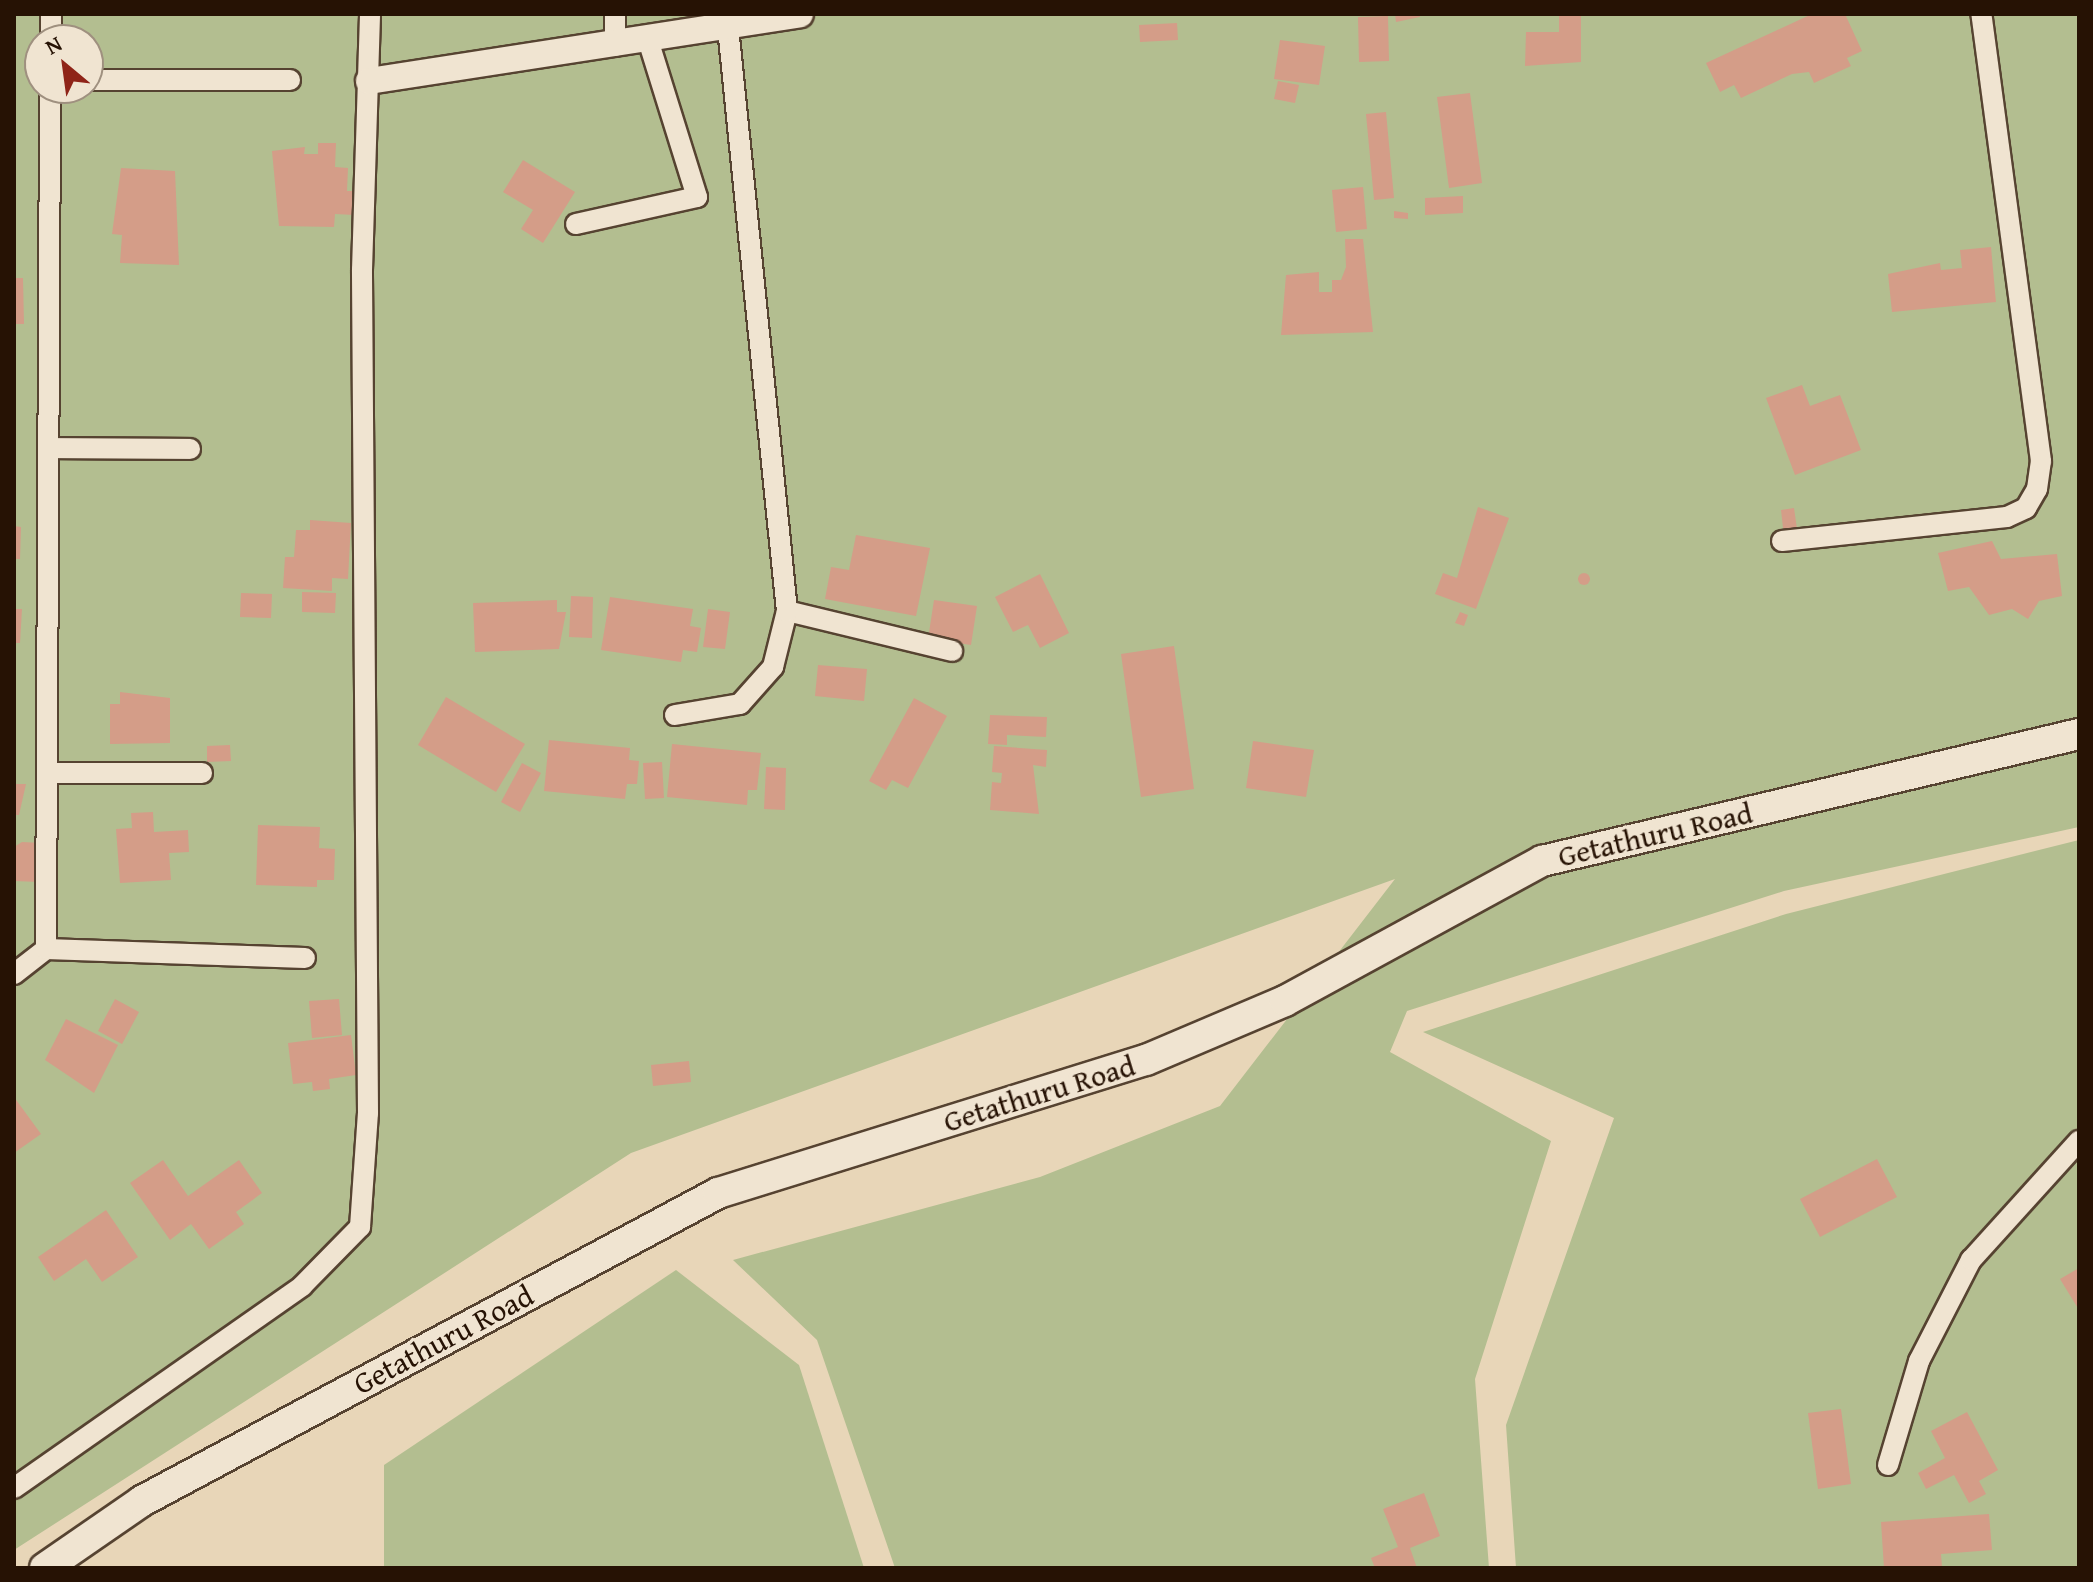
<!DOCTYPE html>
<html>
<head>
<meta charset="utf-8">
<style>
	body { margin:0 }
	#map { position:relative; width:2093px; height:1582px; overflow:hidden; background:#e8d6b8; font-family:"Gentium Book Plus",serif }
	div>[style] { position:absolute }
	.green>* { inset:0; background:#b3be90 }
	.building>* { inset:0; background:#d49d88 }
	.round { border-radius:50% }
	.roads { filter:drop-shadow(2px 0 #564331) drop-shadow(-2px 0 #564331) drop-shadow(0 2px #564331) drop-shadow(0 -2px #564331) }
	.minor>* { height:20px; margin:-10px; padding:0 10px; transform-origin:10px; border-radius:10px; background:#f0e4d1 }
	.tertiary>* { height:26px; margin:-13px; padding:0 13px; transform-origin:13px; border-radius:13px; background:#f0e4d1 }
	.secondary>* { height:30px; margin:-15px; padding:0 15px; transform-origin:15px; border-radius:15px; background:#f0e4d1 }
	span { translate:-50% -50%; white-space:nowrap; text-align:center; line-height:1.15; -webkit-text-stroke:6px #f0e4d1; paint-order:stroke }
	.street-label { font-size:30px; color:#261204 }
	.frame { position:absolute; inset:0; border:16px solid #261204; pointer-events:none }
	.north { position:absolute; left:24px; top:24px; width:80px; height:80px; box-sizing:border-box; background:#f0e4d1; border:2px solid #9f907f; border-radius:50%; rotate:331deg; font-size:22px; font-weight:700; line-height:32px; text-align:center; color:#261204 }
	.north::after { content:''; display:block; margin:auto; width:28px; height:36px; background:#8f2418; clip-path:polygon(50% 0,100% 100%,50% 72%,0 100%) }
</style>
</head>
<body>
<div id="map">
	<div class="green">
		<div style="clip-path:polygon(evenodd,14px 14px,2079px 14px,2079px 827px,1784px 891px,1407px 1011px,1390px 1052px,1551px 1141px,1475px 1379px,1489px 1568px,895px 1568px,817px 1340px,733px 1260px,1040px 1177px,1220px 1106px,1395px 879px,631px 1153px,14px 1550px,14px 14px,40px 40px,88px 40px,88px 88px,40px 88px,40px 40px)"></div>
		<div style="clip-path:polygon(2079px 840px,2079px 1568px,1516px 1568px,1506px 1425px,1614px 1118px,1423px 1032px,1786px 914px)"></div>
		<div style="clip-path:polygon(676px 1270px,799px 1365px,864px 1568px,384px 1568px,384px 1465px)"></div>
	</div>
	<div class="building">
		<div style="clip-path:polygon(1395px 14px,1419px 14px,1420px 17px,1396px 22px)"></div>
		<div style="clip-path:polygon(1559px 14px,1581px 14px,1581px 62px,1525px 66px,1526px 32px,1559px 32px)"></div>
		<div style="clip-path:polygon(1812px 14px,1845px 14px,1862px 51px,1847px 58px,1851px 66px,1814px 83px,1809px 72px,1792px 74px,1741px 98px,1734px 85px,1720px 92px,1706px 63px)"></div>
		<div style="clip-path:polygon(1388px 16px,1389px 61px,1359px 62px,1358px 17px)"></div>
		<div style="clip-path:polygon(1177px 23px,1178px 40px,1140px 42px,1139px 25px)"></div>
		<div style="clip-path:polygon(1280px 40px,1325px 46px,1319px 85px,1274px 79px)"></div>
		<div style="clip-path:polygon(1278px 81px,1299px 85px,1295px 103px,1274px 99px)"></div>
		<div style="clip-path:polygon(1470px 93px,1482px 183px,1449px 188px,1437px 97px)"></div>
		<div style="clip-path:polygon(1386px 112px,1394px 198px,1374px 200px,1366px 114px)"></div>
		<div style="clip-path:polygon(318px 143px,336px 143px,335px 167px,348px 168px,347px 191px,355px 191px,354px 215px,335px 214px,334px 227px,279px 226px,272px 151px,305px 147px,304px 154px,318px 154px)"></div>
		<div style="clip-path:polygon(523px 160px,575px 192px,543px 243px,521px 229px,533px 210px,503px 192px)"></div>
		<div style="clip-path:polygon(121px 168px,175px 171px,179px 265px,120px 263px,122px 235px,112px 234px)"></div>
		<div style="clip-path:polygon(1363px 187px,1367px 229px,1336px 232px,1332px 190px)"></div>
		<div style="clip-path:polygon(1463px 196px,1463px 213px,1425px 215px,1425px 198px)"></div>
		<div style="clip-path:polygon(1394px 211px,1408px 213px,1408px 219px,1394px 218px)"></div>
		<div style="clip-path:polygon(1345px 239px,1363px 239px,1373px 332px,1281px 335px,1286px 275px,1319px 272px,1319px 292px,1332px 292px,1332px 280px,1341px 280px,1346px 267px)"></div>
		<div style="clip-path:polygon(1991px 247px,1996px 302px,1892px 312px,1888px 274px,1940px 263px,1941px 270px,1962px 268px,1960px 250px)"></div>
		<div style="clip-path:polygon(14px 278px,23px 278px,24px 324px,14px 324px)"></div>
		<div style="clip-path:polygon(1802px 385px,1810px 406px,1840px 395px,1861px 450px,1795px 475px,1766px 398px)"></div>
		<div style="clip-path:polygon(1478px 507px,1509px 518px,1476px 609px,1435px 594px,1443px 573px,1457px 578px)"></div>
		<div style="clip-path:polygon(1794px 508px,1798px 536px,1784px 537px,1781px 510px)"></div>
		<div style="clip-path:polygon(310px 520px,351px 523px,348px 579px,332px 578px,332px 591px,283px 588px,285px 557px,294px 557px,296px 530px,310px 530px)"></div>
		<div style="clip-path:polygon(14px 526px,21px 527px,20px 559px,14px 559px)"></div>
		<div style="clip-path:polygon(856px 535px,930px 548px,916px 616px,825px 599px,831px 567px,849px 570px)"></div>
		<div style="clip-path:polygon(1992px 541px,2001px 559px,2057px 554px,2062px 596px,2039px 601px,2028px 619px,2012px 609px,1989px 615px,1969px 587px,1948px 591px,1938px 553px)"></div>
		<div class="round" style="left:1578px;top:573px;width:12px;height:12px"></div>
		<div style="clip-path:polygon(1040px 574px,1069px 633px,1040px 648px,1028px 625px,1013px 632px,995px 597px)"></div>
		<div style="clip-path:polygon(302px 592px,336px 593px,335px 613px,302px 612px)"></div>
		<div style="clip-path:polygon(241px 593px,272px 594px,271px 618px,240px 617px)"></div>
		<div style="clip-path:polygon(571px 596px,593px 597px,592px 638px,569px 637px)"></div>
		<div style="clip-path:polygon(610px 597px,693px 609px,690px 626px,701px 628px,697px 652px,683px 650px,681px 662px,601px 650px)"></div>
		<div style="clip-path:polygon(557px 600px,557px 612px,566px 612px,559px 649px,475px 652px,473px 603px)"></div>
		<div style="clip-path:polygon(934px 600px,977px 606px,971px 645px,928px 639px)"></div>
		<div style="clip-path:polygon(14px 609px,22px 609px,20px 643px,14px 643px)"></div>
		<div style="clip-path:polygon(708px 609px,730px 612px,725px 649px,703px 647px)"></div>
		<div style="clip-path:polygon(1460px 612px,1468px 615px,1464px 626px,1455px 623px)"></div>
		<div style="clip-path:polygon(1174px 646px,1194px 789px,1141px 797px,1121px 654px)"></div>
		<div style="clip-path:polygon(818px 665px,867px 669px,864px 701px,815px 696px)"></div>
		<div style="clip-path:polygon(120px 692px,170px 698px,170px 743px,110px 744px,110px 704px,120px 704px)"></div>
		<div style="clip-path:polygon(446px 697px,525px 744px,496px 792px,418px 745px)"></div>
		<div style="clip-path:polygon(914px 698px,947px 716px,908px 788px,892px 780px,886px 790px,869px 781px)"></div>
		<div style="clip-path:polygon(990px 715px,1047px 717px,1046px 737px,1007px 735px,1007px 745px,988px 744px)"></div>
		<div style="clip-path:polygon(549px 740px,630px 748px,629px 760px,639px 761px,637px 784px,627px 784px,625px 799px,544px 791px)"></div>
		<div style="clip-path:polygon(1253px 741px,1314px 750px,1306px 797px,1246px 788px)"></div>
		<div style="clip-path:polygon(672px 744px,761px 753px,757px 790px,748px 790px,747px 805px,667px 797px)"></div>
		<div style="clip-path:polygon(230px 745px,231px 761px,207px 762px,207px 746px)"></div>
		<div style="clip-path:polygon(994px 746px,1047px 750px,1046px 767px,1033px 765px,1039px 814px,990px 810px,992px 782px,1001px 783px,1002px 773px,992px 772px)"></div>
		<div style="clip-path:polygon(662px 762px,664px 798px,645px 799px,643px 763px)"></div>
		<div style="clip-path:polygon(522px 763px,541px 773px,520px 812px,501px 802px)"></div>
		<div style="clip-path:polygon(766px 767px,786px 768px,785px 810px,764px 809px)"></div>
		<div style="clip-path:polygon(14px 784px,26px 784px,19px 815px,14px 815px)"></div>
		<div style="clip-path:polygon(153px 812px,154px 832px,188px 830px,189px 852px,169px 853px,171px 880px,120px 883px,116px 829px,132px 828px,131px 813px)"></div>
		<div style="clip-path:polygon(258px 825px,320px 827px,319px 848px,335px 849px,334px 880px,317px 880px,317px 887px,256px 885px)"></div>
		<div style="clip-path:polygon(22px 842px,42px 843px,39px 882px,14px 881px,14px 847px)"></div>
		<div style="clip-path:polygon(115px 999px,139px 1012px,122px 1044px,98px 1031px)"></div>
		<div style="clip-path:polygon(339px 999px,342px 1035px,312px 1038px,309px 1001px)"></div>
		<div style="clip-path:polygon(66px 1019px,118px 1045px,94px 1093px,45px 1060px)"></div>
		<div style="clip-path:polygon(351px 1035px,356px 1075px,329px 1079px,330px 1089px,313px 1091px,312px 1082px,293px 1084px,288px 1043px)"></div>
		<div style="clip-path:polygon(689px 1061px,691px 1082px,653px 1086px,651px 1065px)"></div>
		<div style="clip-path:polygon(14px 1097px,41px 1134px,14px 1153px)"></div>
		<div style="clip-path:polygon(1877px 1159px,1897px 1197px,1820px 1237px,1800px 1199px)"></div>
		<div style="clip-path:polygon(163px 1160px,188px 1196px,239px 1160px,262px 1193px,236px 1212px,244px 1224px,209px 1249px,191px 1224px,170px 1240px,130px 1183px)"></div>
		<div style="clip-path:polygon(106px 1210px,138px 1257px,102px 1282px,86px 1259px,54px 1281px,38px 1257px)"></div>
		<div style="clip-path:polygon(2079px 1268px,2079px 1310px,2060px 1279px)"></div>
		<div style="clip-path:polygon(1841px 1409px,1851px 1484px,1818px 1489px,1808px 1413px)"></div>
		<div style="clip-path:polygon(1967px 1412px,1998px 1470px,1979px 1481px,1986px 1494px,1969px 1503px,1954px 1475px,1926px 1489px,1918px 1473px,1945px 1458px,1931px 1431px)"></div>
		<div style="clip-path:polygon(1424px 1493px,1440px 1536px,1410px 1548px,1417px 1568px,1375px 1568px,1371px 1558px,1398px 1547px,1383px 1509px)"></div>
		<div style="clip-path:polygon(1989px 1514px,1992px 1550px,1941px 1554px,1942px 1567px,1884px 1568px,1881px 1522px)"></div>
	</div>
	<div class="roads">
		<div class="minor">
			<div style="left:615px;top:14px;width:32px;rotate:90deg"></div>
			<div style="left:51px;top:40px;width:26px;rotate:-90deg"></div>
			<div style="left:88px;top:80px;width:202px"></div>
			<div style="left:576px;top:224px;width:124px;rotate:-12.6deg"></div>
			<div style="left:697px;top:197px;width:164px;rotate:-107.3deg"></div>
			<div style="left:49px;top:448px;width:141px;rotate:0.4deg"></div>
			<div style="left:1782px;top:541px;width:226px;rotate:-6.1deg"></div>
			<div style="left:2007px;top:517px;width:21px;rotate:-25deg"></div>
			<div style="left:2026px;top:508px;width:22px;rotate:-60deg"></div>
			<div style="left:2037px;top:489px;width:28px;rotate:-82deg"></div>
			<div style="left:2041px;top:461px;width:451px;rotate:-97.6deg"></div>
			<div style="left:787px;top:611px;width:170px;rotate:13.6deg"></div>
			<div style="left:675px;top:715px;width:66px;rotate:-9.6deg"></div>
			<div style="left:740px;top:704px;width:50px;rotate:-48.3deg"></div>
			<div style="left:773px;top:667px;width:58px;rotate:-76deg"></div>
			<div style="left:787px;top:611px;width:587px;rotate:-95.77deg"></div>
			<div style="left:48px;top:773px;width:154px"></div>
			<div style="left:46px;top:949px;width:259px;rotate:2deg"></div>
			<div style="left:14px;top:974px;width:41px;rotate:-38deg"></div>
			<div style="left:46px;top:949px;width:861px;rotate:-89.73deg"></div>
			<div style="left:1888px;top:1465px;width:109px;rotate:-73.4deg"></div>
			<div style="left:1919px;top:1361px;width:114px;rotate:-62.8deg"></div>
			<div style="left:1971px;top:1260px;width:161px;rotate:-47.8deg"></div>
			<div style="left:14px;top:1488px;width:352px;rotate:-35deg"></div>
			<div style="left:302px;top:1286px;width:83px;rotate:-45.5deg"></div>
			<div style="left:360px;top:1227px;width:114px;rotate:-86deg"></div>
			<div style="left:368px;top:1113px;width:843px;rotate:-90.41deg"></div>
			<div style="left:362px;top:270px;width:256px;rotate:-88.2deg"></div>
		</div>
		<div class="tertiary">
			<div style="left:369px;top:81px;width:436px;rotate:-8.8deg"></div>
		</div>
		<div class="secondary">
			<div style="left:45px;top:1568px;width:118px;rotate:-34.6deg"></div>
			<div style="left:142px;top:1501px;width:653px;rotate:-28.13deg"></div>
			<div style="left:718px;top:1193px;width:448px;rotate:-17.3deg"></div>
			<div style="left:1146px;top:1060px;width:151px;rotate:-23deg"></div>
			<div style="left:1285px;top:1001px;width:293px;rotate:-28.6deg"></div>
			<div style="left:1542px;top:861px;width:552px;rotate:-13.31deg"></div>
		</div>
	</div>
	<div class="street-label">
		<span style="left:1655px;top:834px;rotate:-13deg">Getathuru Road</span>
		<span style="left:1039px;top:1093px;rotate:-17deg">Getathuru Road</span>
		<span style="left:443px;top:1339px;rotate:-28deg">Getathuru Road</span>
	</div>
	<div class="frame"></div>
	<div class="north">N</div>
</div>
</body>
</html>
